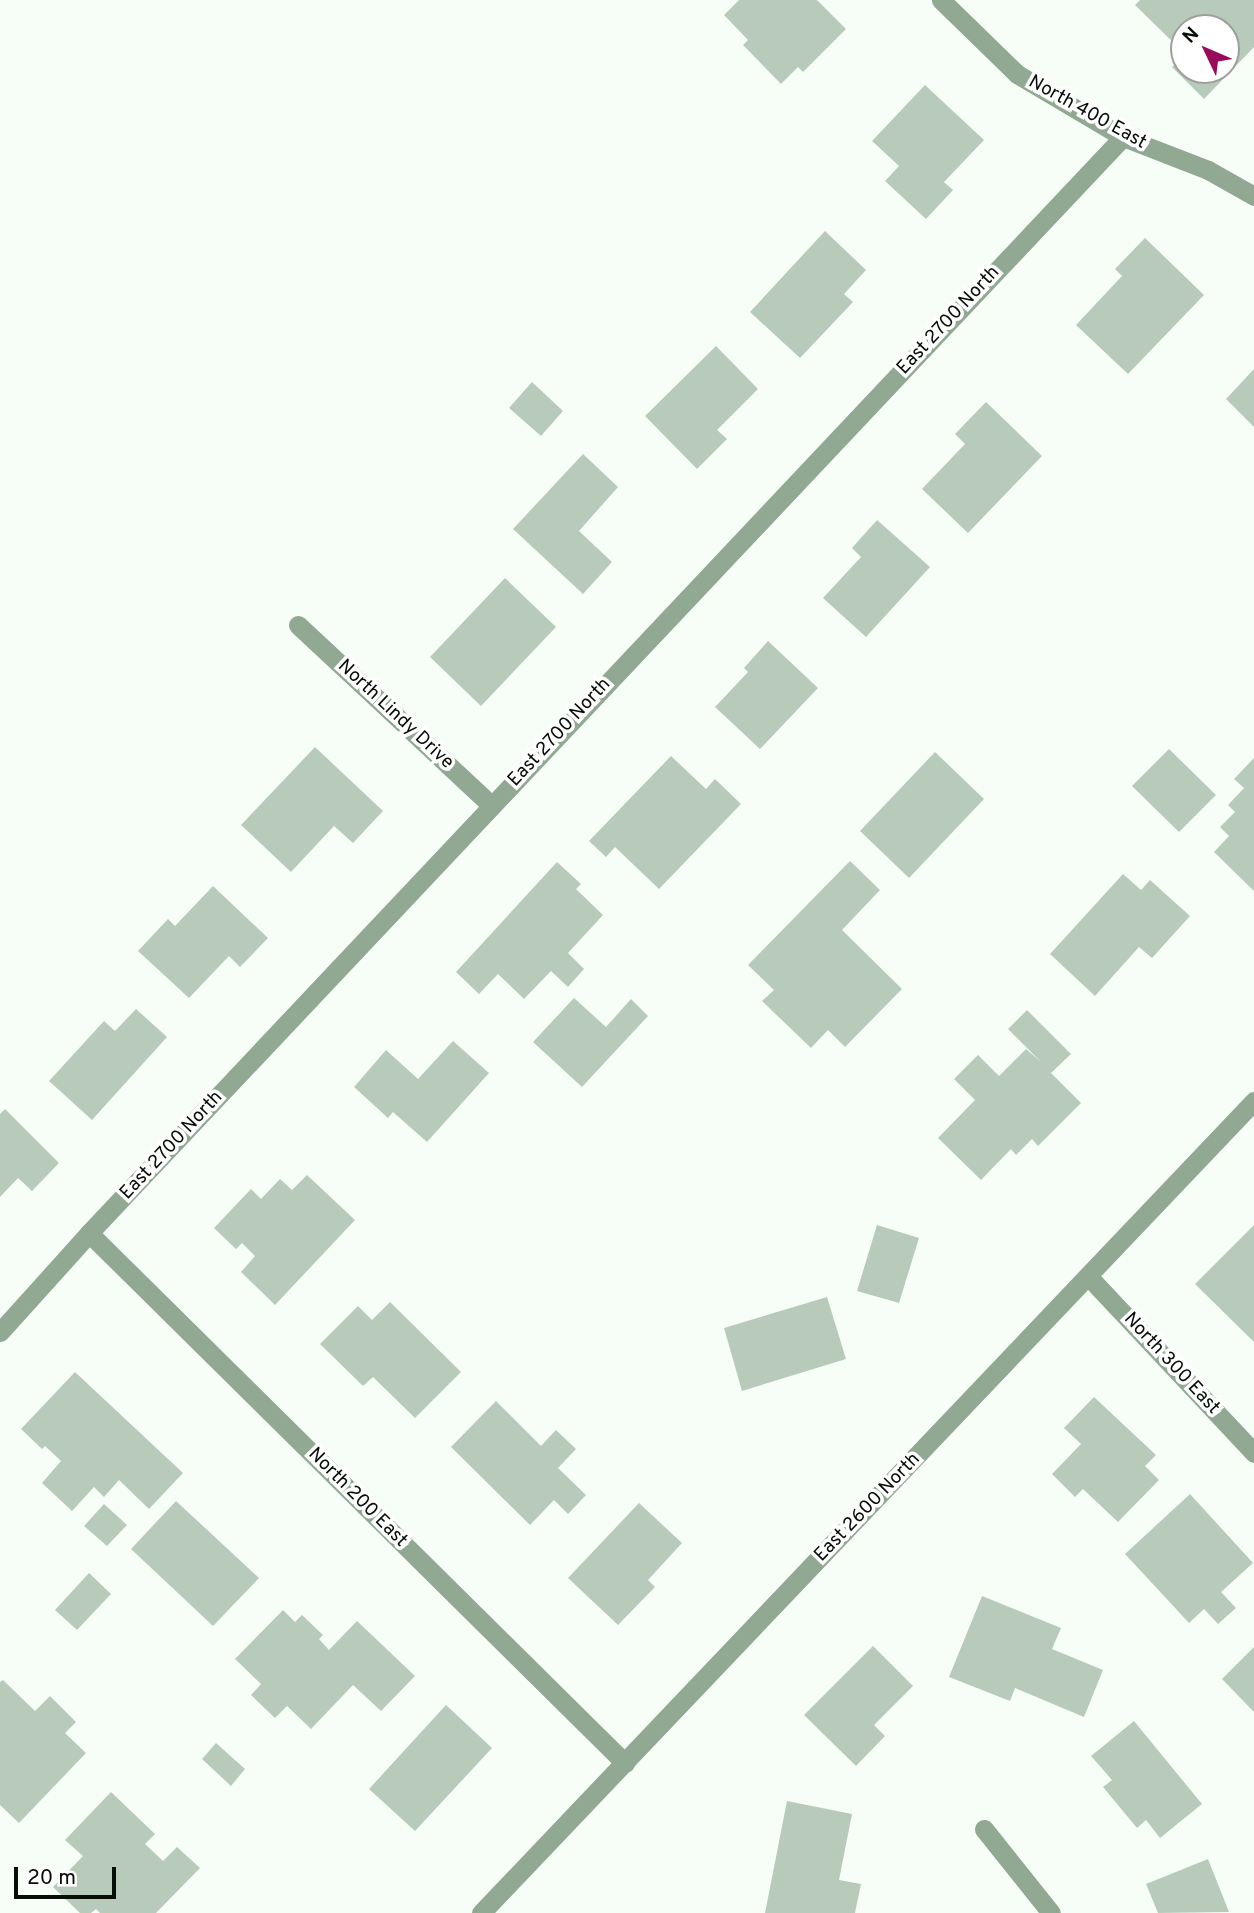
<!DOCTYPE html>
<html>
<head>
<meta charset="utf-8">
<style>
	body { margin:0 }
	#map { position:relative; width:1254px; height:1913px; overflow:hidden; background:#f6fef7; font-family:Overpass,sans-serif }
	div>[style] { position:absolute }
	.building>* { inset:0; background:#b8cbba }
	.minor>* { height:19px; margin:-9.5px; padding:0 9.5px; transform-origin:9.5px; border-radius:9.5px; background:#91a893 }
	.tertiary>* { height:19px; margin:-9.5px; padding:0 9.5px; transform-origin:9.5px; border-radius:9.5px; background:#91a893 }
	span { translate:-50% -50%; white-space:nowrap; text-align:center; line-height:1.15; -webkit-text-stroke:7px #fff; paint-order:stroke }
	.street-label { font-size:19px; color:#070e08 }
	.north { position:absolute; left:1170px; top:14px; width:70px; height:70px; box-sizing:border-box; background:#fff; border:2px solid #9c9f9c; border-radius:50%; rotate:314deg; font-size:19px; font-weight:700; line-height:28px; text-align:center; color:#070e08 }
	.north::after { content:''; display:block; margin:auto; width:24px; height:32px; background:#9a0a5b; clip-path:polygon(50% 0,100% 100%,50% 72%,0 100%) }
	.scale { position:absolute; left:14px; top:1867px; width:102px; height:32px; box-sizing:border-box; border:4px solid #070e08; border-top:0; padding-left:9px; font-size:21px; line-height:24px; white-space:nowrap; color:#070e08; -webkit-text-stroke:5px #fff; paint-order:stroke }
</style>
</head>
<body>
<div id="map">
	<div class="building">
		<div style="clip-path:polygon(739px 0,817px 0,846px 29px,803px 72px,798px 67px,781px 84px,743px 45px,748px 40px,724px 15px)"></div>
		<div style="clip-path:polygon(1140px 0,1254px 0,1254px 47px,1204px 99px,1172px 67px,1184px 55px,1184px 70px,1226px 70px,1226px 28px,1184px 28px,1184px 53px,1135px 5px)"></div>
		<div style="clip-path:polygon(925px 85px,984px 140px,944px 182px,953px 190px,926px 219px,885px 181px,899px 166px,872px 141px)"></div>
		<div style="clip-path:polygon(825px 231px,866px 270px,844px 294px,853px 302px,800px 358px,750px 312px)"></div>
		<div style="clip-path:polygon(1145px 238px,1204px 295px,1128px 374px,1076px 325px,1122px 276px,1115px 269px)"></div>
		<div style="clip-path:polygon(716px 346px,758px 389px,717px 430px,727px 439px,697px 469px,645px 416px)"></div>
		<div style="clip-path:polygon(1254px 369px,1254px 427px,1226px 399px)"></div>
		<div style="clip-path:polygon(532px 382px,563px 411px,541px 436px,509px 408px)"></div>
		<div style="clip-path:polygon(986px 402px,1042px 456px,968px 533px,922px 489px,965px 444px,955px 434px)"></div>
		<div style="clip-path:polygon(583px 454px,618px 487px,579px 531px,612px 562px,583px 594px,513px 529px)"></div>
		<div style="clip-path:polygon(877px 520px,930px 567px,866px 637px,823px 598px,861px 557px,852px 548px)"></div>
		<div style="clip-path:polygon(505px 578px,556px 627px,481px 706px,430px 657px)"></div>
		<div style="clip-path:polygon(768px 641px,818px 688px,760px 749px,715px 707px,748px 672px,744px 668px)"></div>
		<div style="clip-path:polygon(315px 747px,383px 811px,353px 843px,334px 826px,291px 872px,241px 825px)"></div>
		<div style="clip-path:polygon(1169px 749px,1216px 795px,1179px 832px,1132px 786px)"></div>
		<div style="clip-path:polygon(935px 752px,984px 799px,909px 878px,860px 831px)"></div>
		<div style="clip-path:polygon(671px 756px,706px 789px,715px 779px,741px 804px,659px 889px,615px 847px,606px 857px,589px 841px)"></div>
		<div style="clip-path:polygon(1254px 758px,1254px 891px,1214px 852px,1229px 836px,1220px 827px,1235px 812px,1228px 805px,1244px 788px,1234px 779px)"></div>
		<div style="clip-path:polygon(850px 861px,880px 890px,842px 930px,902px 989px,845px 1047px,828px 1030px,811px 1048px,762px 1001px,774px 990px,748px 965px)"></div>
		<div style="clip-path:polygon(557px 862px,581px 884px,576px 889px,603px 915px,568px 953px,584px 969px,568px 987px,551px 971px,524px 999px,498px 974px,479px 994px,456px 972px)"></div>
		<div style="clip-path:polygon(1123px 874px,1141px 890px,1150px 880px,1190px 916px,1152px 958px,1139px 947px,1095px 996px,1050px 954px)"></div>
		<div style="clip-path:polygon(213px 886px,268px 938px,240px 967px,229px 956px,189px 998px,138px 951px,168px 919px,175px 926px)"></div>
		<div style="clip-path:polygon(574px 998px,606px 1027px,631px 999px,648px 1016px,582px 1087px,533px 1042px)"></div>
		<div style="clip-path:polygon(136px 1009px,167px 1037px,92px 1120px,49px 1081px,104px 1021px,115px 1031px)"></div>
		<div style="clip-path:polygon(1027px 1010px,1071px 1054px,1051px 1073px,1081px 1103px,1038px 1146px,1032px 1139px,1016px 1155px,1011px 1149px,981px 1180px,938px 1138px,975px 1100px,954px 1079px,978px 1055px,999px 1076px,1026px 1049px,1041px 1062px,1008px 1029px)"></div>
		<div style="clip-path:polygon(453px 1041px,489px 1073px,427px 1142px,393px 1112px,388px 1118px,354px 1087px,386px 1050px,418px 1079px)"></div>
		<div style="clip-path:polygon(5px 1109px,59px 1163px,32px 1191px,18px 1178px,0 1197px,0 1114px)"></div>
		<div style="clip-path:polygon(307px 1175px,355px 1220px,275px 1305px,241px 1272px,255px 1256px,242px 1243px,236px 1249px,214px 1228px,251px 1189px,261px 1199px,280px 1179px,292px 1190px)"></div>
		<div style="clip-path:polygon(877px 1225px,919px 1238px,899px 1303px,857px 1291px)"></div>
		<div style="clip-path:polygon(1254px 1225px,1254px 1342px,1195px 1284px)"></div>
		<div style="clip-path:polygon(827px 1297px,846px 1359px,742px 1391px,724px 1328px)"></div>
		<div style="clip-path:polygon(390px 1302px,461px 1372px,415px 1418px,373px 1377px,363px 1386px,320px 1344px,358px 1306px,372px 1320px)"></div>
		<div style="clip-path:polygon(75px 1372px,183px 1473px,149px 1509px,119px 1480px,104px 1497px,94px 1487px,72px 1511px,42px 1483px,61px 1461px,45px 1446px,42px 1449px,21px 1429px)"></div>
		<div style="clip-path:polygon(1094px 1397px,1156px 1455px,1145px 1466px,1159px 1480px,1118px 1522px,1083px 1489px,1075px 1497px,1052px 1474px,1081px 1444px,1064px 1428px)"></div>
		<div style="clip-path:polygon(496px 1401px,541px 1446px,556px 1430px,576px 1449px,558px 1468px,586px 1495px,568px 1514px,554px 1500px,530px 1525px,451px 1447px)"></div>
		<div style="clip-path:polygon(1190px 1494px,1253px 1563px,1221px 1592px,1236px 1608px,1218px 1624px,1204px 1609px,1189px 1623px,1125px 1554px)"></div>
		<div style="clip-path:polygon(176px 1501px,259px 1578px,213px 1626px,131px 1549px)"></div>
		<div style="clip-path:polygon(639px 1503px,682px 1543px,648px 1580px,655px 1587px,618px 1625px,568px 1578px)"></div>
		<div style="clip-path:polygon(104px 1504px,127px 1525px,107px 1546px,84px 1526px)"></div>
		<div style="clip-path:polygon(89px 1573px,111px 1594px,77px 1630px,55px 1610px)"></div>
		<div style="clip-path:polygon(982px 1596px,1061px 1628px,1052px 1649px,1103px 1670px,1084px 1717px,1015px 1688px,1010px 1701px,949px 1677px)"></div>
		<div style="clip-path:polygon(283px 1610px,295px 1622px,302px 1615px,323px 1635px,319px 1639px,329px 1650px,357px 1621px,415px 1676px,381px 1711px,353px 1685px,311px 1729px,287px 1706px,275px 1718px,251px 1695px,261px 1684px,235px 1659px)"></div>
		<div style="clip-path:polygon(873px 1646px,913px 1686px,874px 1725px,885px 1736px,856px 1766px,804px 1715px)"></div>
		<div style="clip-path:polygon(1254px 1647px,1254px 1712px,1222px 1679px)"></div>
		<div style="clip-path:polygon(3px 1680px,35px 1711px,50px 1696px,76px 1722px,65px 1733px,86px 1753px,19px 1823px,0 1805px,0 1682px)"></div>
		<div style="clip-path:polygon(446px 1705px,492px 1748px,415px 1831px,369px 1789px)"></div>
		<div style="clip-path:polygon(1134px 1721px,1202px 1804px,1160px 1838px,1146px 1820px,1137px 1828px,1103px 1787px,1112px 1780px,1091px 1756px)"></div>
		<div style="clip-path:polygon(216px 1743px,245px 1769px,231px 1786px,202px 1759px)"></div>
		<div style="clip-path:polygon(111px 1792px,155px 1834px,145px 1844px,163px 1861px,177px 1847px,200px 1868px,156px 1913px,100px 1913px,96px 1909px,91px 1913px,80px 1913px,53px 1887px,83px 1856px,65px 1840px)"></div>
		<div style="clip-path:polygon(787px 1801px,852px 1814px,839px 1880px,861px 1884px,855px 1913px,765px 1913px)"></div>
		<div style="clip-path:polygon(1208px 1859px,1229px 1912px,1158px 1913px,1146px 1884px)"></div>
	</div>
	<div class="minor">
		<div style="left:941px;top:0;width:106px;rotate:44.2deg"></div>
		<div style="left:1017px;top:74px;width:123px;rotate:30.7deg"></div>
		<div style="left:1123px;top:137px;width:91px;rotate:21.2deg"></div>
		<div style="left:1208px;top:170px;width:53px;rotate:29.5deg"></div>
		<div style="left:298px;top:625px;width:265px;rotate:43deg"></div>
		<div style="left:89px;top:1233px;width:754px;rotate:44.68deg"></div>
		<div style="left:1088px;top:1276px;width:243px;rotate:46.8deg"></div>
		<div style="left:0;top:1332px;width:133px;rotate:-48deg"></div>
		<div style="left:89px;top:1233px;width:1507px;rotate:-46.67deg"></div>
		<div style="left:984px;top:1829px;width:107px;rotate:51.4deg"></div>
	</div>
	<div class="tertiary">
		<div style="left:481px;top:1913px;width:1121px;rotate:-46.41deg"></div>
	</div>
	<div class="street-label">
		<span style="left:1087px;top:113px;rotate:29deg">North 400 East</span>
		<span style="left:949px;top:321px;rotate:-47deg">East 2700 North</span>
		<span style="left:395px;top:715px;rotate:43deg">North Lindy Drive</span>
		<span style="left:560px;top:733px;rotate:-47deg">East 2700 North</span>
		<span style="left:172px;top:1146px;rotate:-47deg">East 2700 North</span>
		<span style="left:1171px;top:1364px;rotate:47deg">North 300 East</span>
		<span style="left:357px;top:1498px;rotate:45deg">North 200 East</span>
		<span style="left:868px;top:1508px;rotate:-46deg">East 2600 North</span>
	</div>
	<div class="north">N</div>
	<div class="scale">20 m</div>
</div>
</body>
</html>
